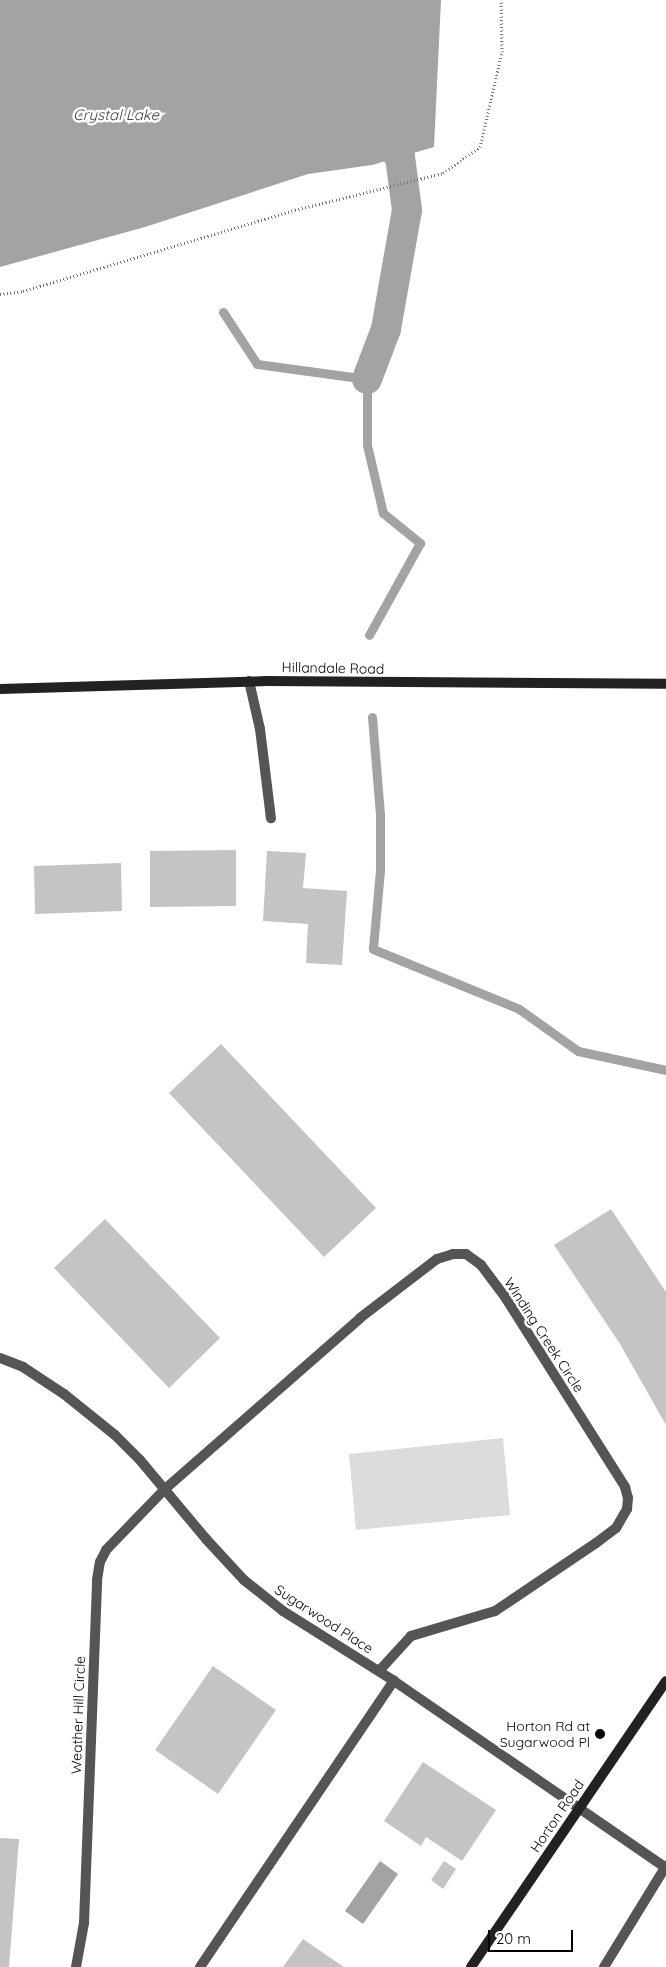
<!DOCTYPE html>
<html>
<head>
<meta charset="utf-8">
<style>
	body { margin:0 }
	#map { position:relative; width:666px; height:1967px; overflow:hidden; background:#fff; font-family:Quicksand,sans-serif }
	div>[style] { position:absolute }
	.green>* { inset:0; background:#dcdcdc }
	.water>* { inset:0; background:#a3a3a3 }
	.stream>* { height:9px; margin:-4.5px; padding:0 4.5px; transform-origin:4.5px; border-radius:4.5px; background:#a3a3a3 }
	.canal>* { height:30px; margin:-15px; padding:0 15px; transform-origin:15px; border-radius:15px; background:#a3a3a3 }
	.building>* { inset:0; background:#c4c4c4 }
	.path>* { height:3px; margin-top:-1.5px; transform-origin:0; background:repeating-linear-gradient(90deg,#777 0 1px,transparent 0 3.5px) }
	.lane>* { height:10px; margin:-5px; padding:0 5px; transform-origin:5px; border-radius:5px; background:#555 }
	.street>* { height:10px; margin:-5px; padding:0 5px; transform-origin:5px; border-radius:5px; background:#555 }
	.secondary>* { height:10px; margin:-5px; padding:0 5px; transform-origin:5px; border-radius:5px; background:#222 }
	.dots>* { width:14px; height:14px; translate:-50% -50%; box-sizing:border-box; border:2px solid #fff; border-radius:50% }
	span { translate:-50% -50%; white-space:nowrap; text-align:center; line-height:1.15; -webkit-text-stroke:5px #fff; paint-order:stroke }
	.street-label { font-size:14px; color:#000 }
	.poi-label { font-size:14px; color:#000 }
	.right { translate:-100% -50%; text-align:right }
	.water-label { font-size:15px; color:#444; font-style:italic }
	.scale { position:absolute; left:488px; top:1930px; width:85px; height:22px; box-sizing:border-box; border:2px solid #000; border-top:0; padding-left:6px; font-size:15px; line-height:18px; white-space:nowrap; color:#000; -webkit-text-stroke:4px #fff; paint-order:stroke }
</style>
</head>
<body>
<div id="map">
	<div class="green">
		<div style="clip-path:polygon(503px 1438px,510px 1515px,356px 1530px,349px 1454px)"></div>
	</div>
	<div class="water">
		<div style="clip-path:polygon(0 0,441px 0,434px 147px,372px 165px,308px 174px,145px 227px,0 267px)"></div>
		<div style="clip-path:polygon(380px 1861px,398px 1874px,363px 1924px,345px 1911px)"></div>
	</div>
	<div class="stream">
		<div style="left:223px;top:312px;width:62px;rotate:56.8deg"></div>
		<div style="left:257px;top:364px;width:111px;rotate:7.8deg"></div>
		<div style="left:367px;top:379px;width:66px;rotate:90deg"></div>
		<div style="left:367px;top:445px;width:70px;rotate:76.8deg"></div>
		<div style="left:383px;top:513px;width:48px;rotate:39deg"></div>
		<div style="left:420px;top:543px;width:105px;rotate:119deg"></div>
		<div style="left:372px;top:717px;width:97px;rotate:85.3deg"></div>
		<div style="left:380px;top:814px;width:56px;rotate:90deg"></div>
		<div style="left:380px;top:870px;width:79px;rotate:95.1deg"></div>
		<div style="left:373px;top:949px;width:158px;rotate:22.3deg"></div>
		<div style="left:519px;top:1009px;width:72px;rotate:35.4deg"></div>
		<div style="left:578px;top:1051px;width:90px;rotate:12.2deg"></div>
	</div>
	<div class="canal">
		<div style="left:367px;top:379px;width:53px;rotate:-69.2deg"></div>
		<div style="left:386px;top:329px;width:121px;rotate:-80deg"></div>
		<div style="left:407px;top:210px;width:53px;rotate:-97.5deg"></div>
		<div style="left:400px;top:157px;width:31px;rotate:-128deg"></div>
		<div style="left:381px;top:133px;width:10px;rotate:-156deg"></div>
	</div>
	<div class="building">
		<div style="clip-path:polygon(236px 850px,236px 906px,150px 907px,150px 851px)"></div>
		<div style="clip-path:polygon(267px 851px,306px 853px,303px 888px,347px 891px,342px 965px,306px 963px,308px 924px,263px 921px)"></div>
		<div style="clip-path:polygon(121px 863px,122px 911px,35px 914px,34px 866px)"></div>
		<div style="clip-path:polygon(221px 1044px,376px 1208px,324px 1257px,169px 1093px)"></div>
		<div style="clip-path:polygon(611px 1209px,666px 1292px,666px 1425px,620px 1344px,554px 1245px)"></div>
		<div style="clip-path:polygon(105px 1219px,220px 1338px,169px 1388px,54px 1268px)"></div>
		<div style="clip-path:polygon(213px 1666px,276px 1710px,218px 1794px,155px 1750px)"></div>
		<div style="clip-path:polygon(423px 1762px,496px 1810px,462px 1861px,426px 1837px,421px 1846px,384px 1821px)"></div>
		<div style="clip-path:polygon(0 1838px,19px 1839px,9px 1967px,0 1967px)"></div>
		<div style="clip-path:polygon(444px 1861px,456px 1869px,443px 1889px,431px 1880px)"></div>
		<div style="clip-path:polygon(303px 1939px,344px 1967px,283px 1967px)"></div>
	</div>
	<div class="path">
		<div style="left:0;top:294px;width:23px;rotate:-7deg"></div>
		<div style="left:23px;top:291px;width:284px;rotate:-16.6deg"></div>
		<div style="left:295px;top:210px;width:153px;rotate:-14deg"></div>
		<div style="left:443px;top:173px;width:45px;rotate:-35.1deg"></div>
		<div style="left:480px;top:147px;width:98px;rotate:-77deg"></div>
		<div style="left:502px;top:52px;width:52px;rotate:-91.1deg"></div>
	</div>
	<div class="lane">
		<div style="left:249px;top:681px;width:49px;rotate:77.1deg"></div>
		<div style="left:260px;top:729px;width:90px;rotate:83deg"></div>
	</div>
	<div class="street">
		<div style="left:0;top:1358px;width:25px;rotate:21deg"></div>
		<div style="left:23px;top:1367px;width:49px;rotate:33.4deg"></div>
		<div style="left:64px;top:1394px;width:65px;rotate:38.8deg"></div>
		<div style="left:115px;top:1435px;width:35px;rotate:45deg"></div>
		<div style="left:140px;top:1460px;width:103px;rotate:50.1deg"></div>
		<div style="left:206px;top:1539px;width:56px;rotate:47.2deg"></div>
		<div style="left:244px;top:1580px;width:50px;rotate:38.5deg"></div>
		<div style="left:283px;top:1611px;width:131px;rotate:32.2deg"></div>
		<div style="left:394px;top:1681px;width:329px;rotate:34.5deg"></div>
		<div style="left:76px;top:1967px;width:45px;rotate:-79.7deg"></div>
		<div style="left:84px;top:1923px;width:343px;rotate:-87.8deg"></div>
		<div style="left:97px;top:1580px;width:18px;rotate:-81deg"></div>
		<div style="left:100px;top:1562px;width:13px;rotate:-63deg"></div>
		<div style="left:106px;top:1550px;width:85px;rotate:-46deg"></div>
		<div style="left:165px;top:1489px;width:259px;rotate:-41.2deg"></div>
		<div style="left:360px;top:1318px;width:97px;rotate:-37.5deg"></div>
		<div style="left:437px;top:1259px;width:17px;rotate:-17deg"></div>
		<div style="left:453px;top:1254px;width:13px"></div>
		<div style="left:466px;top:1254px;width:19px;rotate:36deg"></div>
		<div style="left:481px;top:1265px;width:40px;rotate:53deg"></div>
		<div style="left:505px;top:1297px;width:225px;rotate:57.7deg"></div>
		<div style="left:625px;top:1487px;width:11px;rotate:75deg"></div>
		<div style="left:628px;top:1498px;width:11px;rotate:95deg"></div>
		<div style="left:627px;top:1509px;width:22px;rotate:120deg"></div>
		<div style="left:616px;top:1528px;width:25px;rotate:143deg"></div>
		<div style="left:596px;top:1543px;width:122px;rotate:146deg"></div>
		<div style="left:495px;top:1611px;width:88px;rotate:163.4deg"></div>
		<div style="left:411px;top:1636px;width:47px;rotate:132.4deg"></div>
		<div style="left:200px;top:1967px;width:346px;rotate:-55.9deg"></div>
		<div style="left:604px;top:1967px;width:119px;rotate:-58.5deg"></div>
	</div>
	<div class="secondary">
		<div style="left:0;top:689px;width:268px;rotate:-1.7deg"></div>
		<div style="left:268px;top:681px;width:398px;rotate:0.4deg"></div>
		<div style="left:471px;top:1967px;width:346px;rotate:-55.7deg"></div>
	</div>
	<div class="dots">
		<div style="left:600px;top:1734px;background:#000"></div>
	</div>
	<div class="street-label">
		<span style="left:333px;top:668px;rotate:1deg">Hillandale Road</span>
		<span style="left:544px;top:1335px;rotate:57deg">Winding Creek Circle</span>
		<span style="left:324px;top:1619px;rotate:33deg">Sugarwood Place</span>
		<span style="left:78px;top:1715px;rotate:-88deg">Weather Hill Circle</span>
		<span style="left:557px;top:1816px;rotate:-56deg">Horton Road</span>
	</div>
	<div class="poi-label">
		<span class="right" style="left:590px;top:1734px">Horton Rd at<br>Sugarwood Pl</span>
	</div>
	<div class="water-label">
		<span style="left:116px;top:115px">Crystal Lake</span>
	</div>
	<div class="scale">20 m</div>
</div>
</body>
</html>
